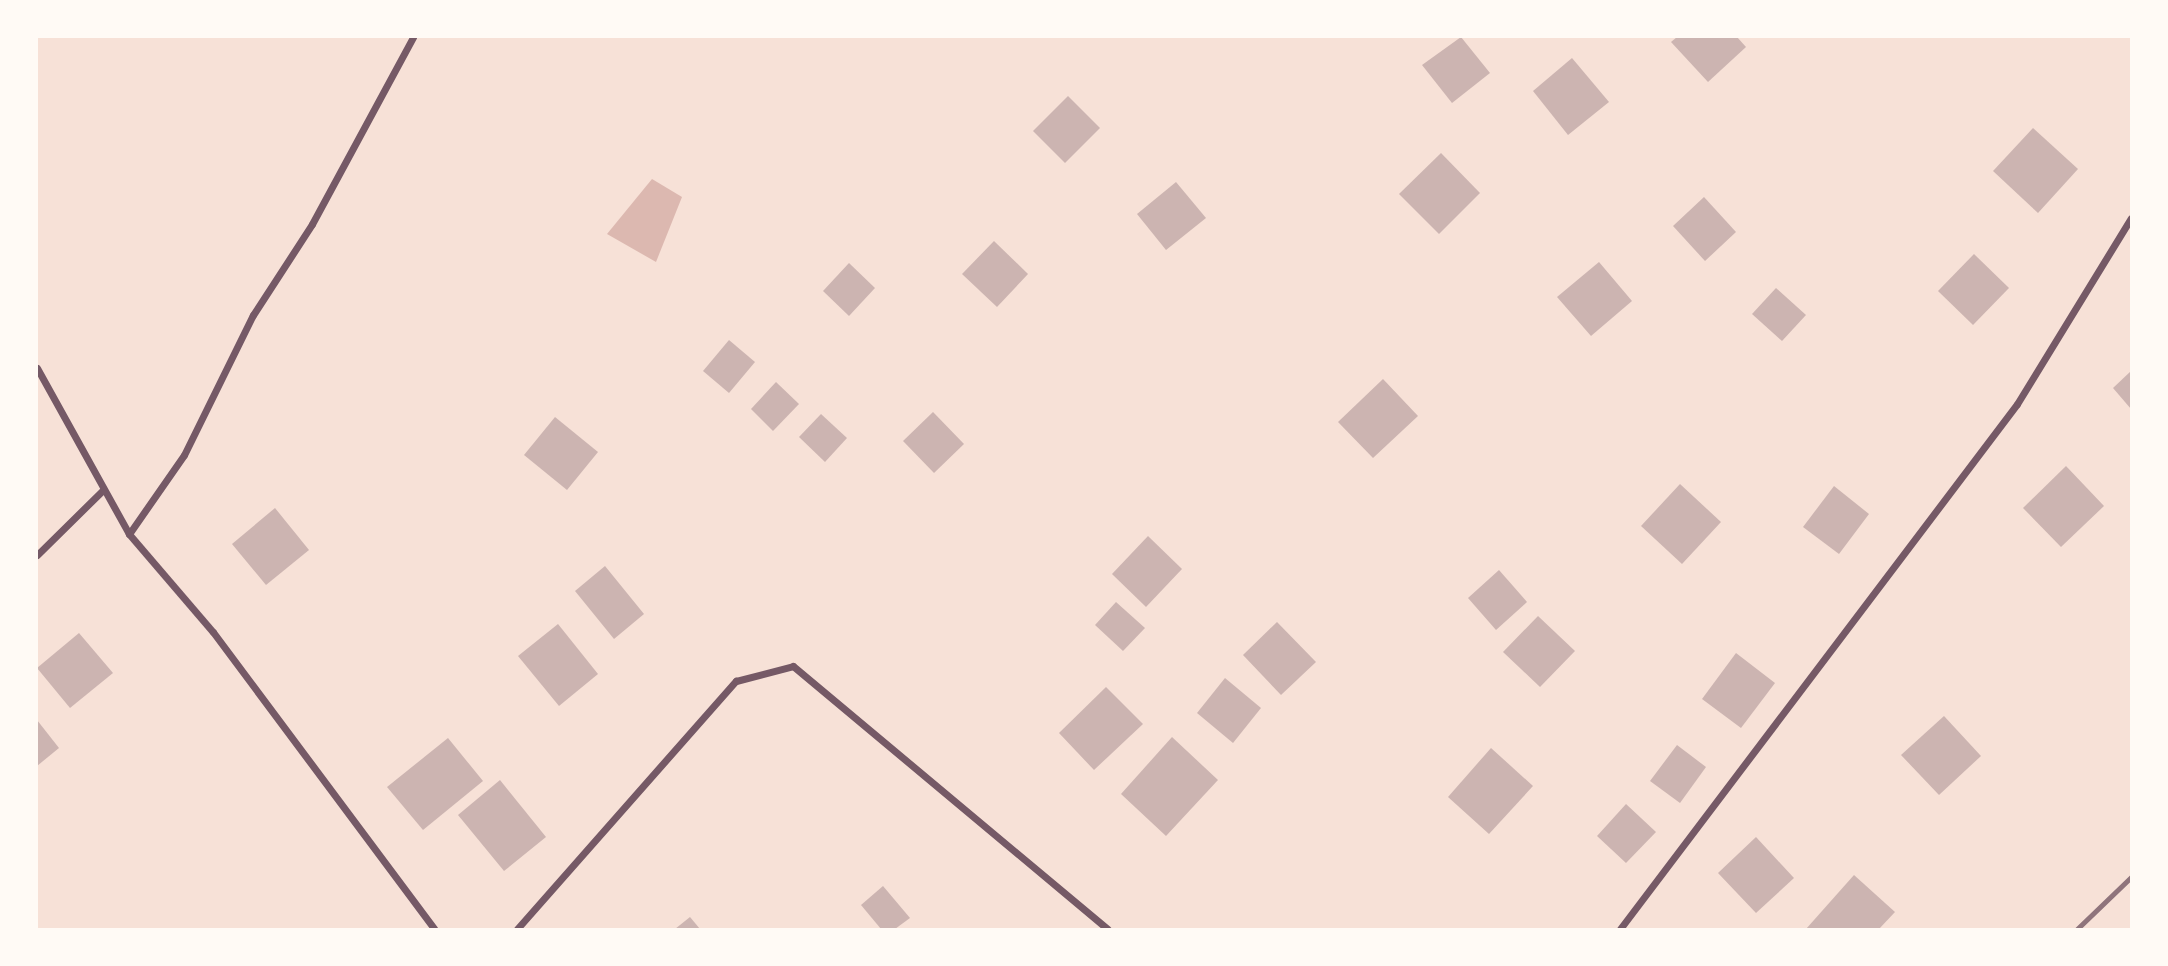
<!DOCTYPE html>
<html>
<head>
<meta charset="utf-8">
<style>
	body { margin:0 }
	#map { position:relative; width:2168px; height:966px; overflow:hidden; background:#f7e1d7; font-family:"Noto Sans",sans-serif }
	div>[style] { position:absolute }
	.water>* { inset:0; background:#dcb8b0 }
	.building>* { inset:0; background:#ccb4b1 }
	.minor>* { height:7px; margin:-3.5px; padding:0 3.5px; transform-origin:3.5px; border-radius:3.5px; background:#755966 }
	.rail>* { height:5px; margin:-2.5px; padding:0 2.5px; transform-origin:2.5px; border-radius:2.5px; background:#8f747c }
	span { translate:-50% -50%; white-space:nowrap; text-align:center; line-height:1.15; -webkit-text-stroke:7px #fffaf5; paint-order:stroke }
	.frame { position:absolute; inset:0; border:38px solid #fffaf5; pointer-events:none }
</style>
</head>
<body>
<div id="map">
	<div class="water">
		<div style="clip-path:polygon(652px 179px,682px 197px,656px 262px,607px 234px)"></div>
	</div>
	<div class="building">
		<div style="clip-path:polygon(1461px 37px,1490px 73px,1452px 103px,1422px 65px)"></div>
		<div style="clip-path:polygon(1677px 37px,1737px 37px,1746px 47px,1708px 82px,1671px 42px)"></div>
		<div style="clip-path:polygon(1572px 58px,1609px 102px,1568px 135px,1533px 91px)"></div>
		<div style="clip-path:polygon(1068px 96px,1100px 128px,1065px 163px,1033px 131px)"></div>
		<div style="clip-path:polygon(2033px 128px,2078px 169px,2038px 213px,1993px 171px)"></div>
		<div style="clip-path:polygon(1441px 153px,1480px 193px,1439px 234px,1399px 194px)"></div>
		<div style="clip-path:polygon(1176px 182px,1206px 218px,1166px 250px,1137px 214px)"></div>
		<div style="clip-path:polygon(1704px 197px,1736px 232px,1705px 261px,1673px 226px)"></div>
		<div style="clip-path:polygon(994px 241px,1028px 274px,997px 307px,962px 274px)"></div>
		<div style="clip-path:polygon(1974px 254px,2009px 288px,1973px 325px,1938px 291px)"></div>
		<div style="clip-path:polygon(1599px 262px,1632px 301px,1591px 336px,1557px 297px)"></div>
		<div style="clip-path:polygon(849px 263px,875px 288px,849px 316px,823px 291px)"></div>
		<div style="clip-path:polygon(1776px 288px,1806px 315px,1782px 341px,1752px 314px)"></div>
		<div style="clip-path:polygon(729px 340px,755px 362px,729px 393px,703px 371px)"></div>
		<div style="clip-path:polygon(2131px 371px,2131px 409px,2113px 388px)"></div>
		<div style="clip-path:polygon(1383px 379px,1418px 416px,1373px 458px,1338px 422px)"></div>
		<div style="clip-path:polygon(776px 382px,799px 404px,773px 431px,751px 409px)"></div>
		<div style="clip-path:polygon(933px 412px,964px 444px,934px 473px,903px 441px)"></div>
		<div style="clip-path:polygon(821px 414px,847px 438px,825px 462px,799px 437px)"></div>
		<div style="clip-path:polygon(555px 417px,598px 452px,567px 490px,524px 455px)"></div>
		<div style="clip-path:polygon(2066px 466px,2104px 506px,2061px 547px,2023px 508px)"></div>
		<div style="clip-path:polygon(1680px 484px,1721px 522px,1682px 564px,1641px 526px)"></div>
		<div style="clip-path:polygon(1834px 486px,1869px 514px,1839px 554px,1803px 527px)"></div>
		<div style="clip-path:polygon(275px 508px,309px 550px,266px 585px,232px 544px)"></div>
		<div style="clip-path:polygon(1148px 536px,1182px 569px,1146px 607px,1112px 574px)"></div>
		<div style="clip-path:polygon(605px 566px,644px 614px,614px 639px,575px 591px)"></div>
		<div style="clip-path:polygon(1499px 570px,1527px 602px,1496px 630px,1468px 598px)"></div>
		<div style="clip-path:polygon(1116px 602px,1145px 628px,1123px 651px,1095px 625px)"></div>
		<div style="clip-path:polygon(1538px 616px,1575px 651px,1540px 687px,1503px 652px)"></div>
		<div style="clip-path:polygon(1277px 622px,1316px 662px,1281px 695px,1243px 655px)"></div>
		<div style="clip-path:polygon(558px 624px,598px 674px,559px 706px,518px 656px)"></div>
		<div style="clip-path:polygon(79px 633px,113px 673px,70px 708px,37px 668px)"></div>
		<div style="clip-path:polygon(1736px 653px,1775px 683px,1741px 728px,1702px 699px)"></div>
		<div style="clip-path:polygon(1225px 678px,1261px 708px,1233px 743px,1197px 713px)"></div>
		<div style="clip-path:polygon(1106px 687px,1143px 724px,1094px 770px,1059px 733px)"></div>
		<div style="clip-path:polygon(1944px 716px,1981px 756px,1939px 795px,1901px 755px)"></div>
		<div style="clip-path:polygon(37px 720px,59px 748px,37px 766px)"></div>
		<div style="clip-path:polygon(1172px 737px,1218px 780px,1166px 836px,1121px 794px)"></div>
		<div style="clip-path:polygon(448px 738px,483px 781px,423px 830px,387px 787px)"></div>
		<div style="clip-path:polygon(1677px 745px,1706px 767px,1680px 803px,1650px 781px)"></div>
		<div style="clip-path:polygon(1491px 748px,1533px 786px,1489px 834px,1448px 797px)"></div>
		<div style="clip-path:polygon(500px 780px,546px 837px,504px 871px,458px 815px)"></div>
		<div style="clip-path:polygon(1626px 804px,1656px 832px,1626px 863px,1597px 836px)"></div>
		<div style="clip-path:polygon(1756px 837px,1794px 878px,1756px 913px,1718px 873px)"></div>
		<div style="clip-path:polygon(1854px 875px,1895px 912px,1879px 929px,1806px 929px)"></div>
		<div style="clip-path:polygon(883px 886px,910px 918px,895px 929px,881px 929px,861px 905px)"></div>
		<div style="clip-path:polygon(690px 917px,700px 929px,675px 929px)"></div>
	</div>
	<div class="minor">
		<div style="left:37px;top:368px;width:190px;rotate:61deg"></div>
		<div style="left:129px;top:534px;width:129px;rotate:49.4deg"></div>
		<div style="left:213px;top:632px;width:370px;rotate:53.3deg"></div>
		<div style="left:129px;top:534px;width:96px;rotate:-55.2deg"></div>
		<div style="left:184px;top:455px;width:156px;rotate:-63.8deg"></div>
		<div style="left:253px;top:315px;width:108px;rotate:-57deg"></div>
		<div style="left:312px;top:224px;width:213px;rotate:-61.6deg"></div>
		<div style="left:37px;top:555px;width:93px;rotate:-44.6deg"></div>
		<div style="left:517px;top:929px;width:331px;rotate:-48.6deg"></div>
		<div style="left:736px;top:681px;width:59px;rotate:-14.7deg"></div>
		<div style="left:793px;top:666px;width:410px;rotate:39.9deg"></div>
		<div style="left:1620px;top:929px;width:658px;rotate:-52.9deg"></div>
		<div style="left:2017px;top:404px;width:218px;rotate:-58.5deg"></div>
	</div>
	<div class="rail">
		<div style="left:2077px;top:929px;width:75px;rotate:-43.9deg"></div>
	</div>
	<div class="frame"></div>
</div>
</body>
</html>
